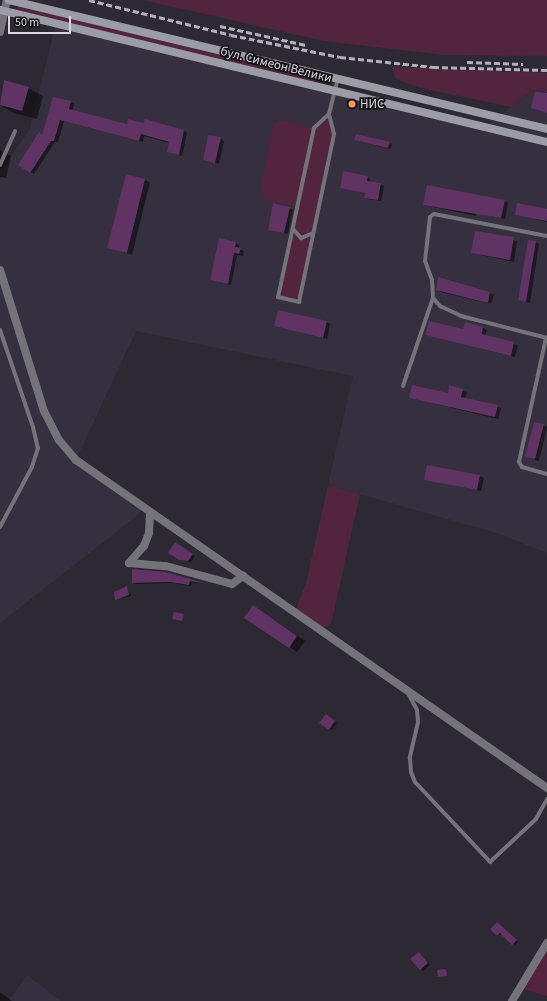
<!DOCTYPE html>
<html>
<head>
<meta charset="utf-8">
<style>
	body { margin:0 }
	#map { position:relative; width:547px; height:1001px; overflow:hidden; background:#2d2933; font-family:"Source Sans 3",sans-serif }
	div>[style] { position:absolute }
	.built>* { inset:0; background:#352f3f }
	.green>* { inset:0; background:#52243e }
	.shadow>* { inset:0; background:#0007 }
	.building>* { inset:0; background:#613264 }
	.lane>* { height:4px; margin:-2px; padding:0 2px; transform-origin:2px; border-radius:2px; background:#737379 }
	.street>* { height:8px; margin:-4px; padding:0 4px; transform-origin:4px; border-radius:4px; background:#737379 }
	.secondary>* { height:8px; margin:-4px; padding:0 4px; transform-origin:4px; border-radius:4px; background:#9b9ca5 }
	.rail>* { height:2.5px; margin-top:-1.25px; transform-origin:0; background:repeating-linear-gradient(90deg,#b3b0b8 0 6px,transparent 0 9px) }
	.dots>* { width:11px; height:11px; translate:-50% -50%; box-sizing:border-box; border:2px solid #141317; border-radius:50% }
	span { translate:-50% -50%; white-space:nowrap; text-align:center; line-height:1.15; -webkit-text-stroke:3.5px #141317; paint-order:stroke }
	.street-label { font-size:13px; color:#d9d6dd }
	.poi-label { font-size:13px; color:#d9d6dd }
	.left { translate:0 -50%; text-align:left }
	.scale { position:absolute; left:8px; top:16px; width:63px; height:18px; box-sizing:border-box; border:2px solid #d9d6dd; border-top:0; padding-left:5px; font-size:12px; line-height:14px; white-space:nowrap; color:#d9d6dd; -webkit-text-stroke:3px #141317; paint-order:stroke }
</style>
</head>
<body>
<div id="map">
	<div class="built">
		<div style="clip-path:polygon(56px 24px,485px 127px,533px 90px,547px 91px,547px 553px,500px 534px,328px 485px,353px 376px,136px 331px,76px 460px,142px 507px,139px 514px,0 623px,0 171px,29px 131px)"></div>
		<div style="clip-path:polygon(27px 975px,61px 1001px,8px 1001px)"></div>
	</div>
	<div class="green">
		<div style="clip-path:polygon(143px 0,547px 0,547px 56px,444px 55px,324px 41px)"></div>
		<div style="clip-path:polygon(18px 6px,324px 79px,322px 84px,17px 10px)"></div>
		<div style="clip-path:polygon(392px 67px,547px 73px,547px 91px,533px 90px,511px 107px,421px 88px,396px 79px)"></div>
		<div style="clip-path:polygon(329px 114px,334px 134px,299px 302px,278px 297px,299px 207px,265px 200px,261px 186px,273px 124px,280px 120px,314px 128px)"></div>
		<div style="clip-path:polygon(328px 485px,360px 494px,331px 624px,321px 629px,295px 612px,306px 583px)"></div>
		<div style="clip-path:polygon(547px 943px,547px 996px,520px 988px)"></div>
	</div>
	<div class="shadow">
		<div style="clip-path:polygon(5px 82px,28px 88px,43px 96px,37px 119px,14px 113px,0 105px)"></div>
		<div style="clip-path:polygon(70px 102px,74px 104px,72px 111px,127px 125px,145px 124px,146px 121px,184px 131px,187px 133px,182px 156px,168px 152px,170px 143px,144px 136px,143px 142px,64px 121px,58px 142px,55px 142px,34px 174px,19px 165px)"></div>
		<div style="clip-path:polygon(220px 138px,224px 141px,219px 164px,204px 159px)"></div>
		<div style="clip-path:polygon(355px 140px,389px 143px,392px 144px,390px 149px)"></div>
		<div style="clip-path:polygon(0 150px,11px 156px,6px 178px,0 177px)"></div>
		<div style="clip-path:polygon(127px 175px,150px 182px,132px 255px,108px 247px)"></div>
		<div style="clip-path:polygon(367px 177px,370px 179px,370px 182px,384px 186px,381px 201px,368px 199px,365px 197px,366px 193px,341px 188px)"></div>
		<div style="clip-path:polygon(504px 201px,508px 203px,505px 219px,476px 213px,476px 216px,424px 205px)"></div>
		<div style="clip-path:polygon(289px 208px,293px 210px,288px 234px,269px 229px)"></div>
		<div style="clip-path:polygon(547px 210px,547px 222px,516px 214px)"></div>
		<div style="clip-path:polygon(476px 232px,517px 241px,514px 262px,472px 253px)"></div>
		<div style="clip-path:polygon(536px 242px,539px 244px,530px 303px,519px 300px)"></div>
		<div style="clip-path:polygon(236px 243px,239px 245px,239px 249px,244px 251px,243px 256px,237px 255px,231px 285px,211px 280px)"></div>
		<div style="clip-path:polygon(439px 278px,490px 293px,494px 295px,491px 304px,441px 292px,437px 289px)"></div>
		<div style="clip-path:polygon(327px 322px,330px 324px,327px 339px,275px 326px)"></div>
		<div style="clip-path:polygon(483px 328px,487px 330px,485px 336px,518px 345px,515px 357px,426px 335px)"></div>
		<div style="clip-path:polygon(450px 387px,467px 392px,465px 398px,501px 408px,498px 419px,411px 398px,448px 394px)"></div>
		<div style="clip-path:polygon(543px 425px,547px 427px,539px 461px,530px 458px,526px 456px)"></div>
		<div style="clip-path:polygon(480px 476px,484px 478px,481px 491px,425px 479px)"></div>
		<div style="clip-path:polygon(175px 543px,195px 556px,191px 562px,182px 560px,169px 552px)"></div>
		<div style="clip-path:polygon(133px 570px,206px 584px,192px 582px,191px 586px,174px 583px,136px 584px,133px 582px)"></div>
		<div style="clip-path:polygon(126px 587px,131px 596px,116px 599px,115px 594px,118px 590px)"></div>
		<div style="clip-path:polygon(261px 611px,305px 641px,297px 652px,246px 617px)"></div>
		<div style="clip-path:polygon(328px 717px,337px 723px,332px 730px,329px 729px)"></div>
		<div style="clip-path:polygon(499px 924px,518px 942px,515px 945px,502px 934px,498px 935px)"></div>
		<div style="clip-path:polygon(421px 955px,430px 965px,423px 971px,412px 959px)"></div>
		<div style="clip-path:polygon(0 992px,12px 1001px,0 1001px)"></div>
	</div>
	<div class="building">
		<div style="clip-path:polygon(4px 80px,29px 87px,22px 111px,0 105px)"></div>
		<div style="clip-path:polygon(535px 92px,547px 93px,547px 113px,531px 108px)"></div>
		<div style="clip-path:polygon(53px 97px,71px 101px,69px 109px,127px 124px,128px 119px,144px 123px,145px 119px,184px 130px,179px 155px,167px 152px,169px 142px,141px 134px,139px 141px,60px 120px,54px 141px,51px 141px,30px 173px,18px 165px,39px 132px,42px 135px)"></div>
		<div style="clip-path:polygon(356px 134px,390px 142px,388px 148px,354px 140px)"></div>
		<div style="clip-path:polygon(208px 135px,221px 137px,215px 163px,203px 160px)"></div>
		<div style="clip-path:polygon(343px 171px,368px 176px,367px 181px,381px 183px,378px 200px,364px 198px,365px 193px,340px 188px)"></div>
		<div style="clip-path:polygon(126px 174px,145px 179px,127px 253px,107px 248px)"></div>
		<div style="clip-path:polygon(427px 185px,505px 200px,501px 218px,423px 205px)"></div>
		<div style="clip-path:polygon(273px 203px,290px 207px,284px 233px,268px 230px)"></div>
		<div style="clip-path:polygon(517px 203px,547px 209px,547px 221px,515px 215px)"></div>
		<div style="clip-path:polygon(475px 231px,514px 237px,510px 260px,471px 253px)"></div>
		<div style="clip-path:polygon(219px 238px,236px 242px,235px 247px,241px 248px,239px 254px,234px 253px,228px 284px,210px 280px)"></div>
		<div style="clip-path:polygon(528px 240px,536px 241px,526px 302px,518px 300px)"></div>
		<div style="clip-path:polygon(438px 277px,490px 292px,488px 303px,436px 290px)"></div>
		<div style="clip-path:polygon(278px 310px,327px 321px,323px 338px,274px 326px)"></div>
		<div style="clip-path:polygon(429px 321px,463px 329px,465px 322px,483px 327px,482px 334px,514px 342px,511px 356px,425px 335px)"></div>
		<div style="clip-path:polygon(412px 385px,448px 393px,449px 385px,463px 389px,461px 397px,498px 405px,495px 417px,409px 398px)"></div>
		<div style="clip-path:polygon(534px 422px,544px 424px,535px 459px,525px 457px)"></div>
		<div style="clip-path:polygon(427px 465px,480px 475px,477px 490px,424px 480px)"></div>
		<div style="clip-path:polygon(175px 542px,193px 554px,188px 561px,179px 560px,168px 553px)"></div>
		<div style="clip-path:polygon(132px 569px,165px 572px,208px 584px,190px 581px,189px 585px,170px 582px,132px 583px)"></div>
		<div style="clip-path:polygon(127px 586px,129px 595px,115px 600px,114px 592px)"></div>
		<div style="clip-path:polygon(253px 605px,297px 636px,289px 648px,244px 618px)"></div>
		<div style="clip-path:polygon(174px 612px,184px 614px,182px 621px,172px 619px)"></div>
		<div style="clip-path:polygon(326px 714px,335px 721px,329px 730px,319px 723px)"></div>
		<div style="clip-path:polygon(497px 922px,517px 940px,512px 945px,500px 933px,497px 936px,490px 929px)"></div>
		<div style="clip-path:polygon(419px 952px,428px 963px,420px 970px,410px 959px)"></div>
		<div style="clip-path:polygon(446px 969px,447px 976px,438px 977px,437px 970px)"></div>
	</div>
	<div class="lane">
		<div style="left:329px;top:114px;width:21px;rotate:137deg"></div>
		<div style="left:314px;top:128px;width:173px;rotate:102deg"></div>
		<div style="left:278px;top:297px;width:22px;rotate:13deg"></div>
		<div style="left:299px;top:302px;width:172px;rotate:-78.2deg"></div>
		<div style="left:334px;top:134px;width:21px;rotate:-104deg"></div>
		<div style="left:329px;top:114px;width:36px;rotate:-76deg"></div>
		<div style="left:0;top:165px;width:37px;rotate:-66deg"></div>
		<div style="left:294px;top:230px;width:11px;rotate:49deg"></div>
		<div style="left:301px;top:238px;width:11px;rotate:-22deg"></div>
		<div style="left:433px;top:298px;width:11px;rotate:49deg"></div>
		<div style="left:440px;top:306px;width:23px;rotate:25deg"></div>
		<div style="left:461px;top:316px;width:89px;rotate:14.3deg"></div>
		<div style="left:0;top:330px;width:102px;rotate:71.2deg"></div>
		<div style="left:33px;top:427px;width:22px;rotate:77deg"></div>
		<div style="left:38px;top:448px;width:20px;rotate:108deg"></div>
		<div style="left:32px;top:467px;width:68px;rotate:118.1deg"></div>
		<div style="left:546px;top:338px;width:127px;rotate:102.3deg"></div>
		<div style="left:519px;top:462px;width:6px;rotate:59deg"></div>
		<div style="left:522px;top:467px;width:26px;rotate:16deg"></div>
		<div style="left:403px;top:386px;width:93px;rotate:-71.2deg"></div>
		<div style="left:433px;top:298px;width:18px;rotate:-93deg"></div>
		<div style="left:432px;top:280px;width:20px;rotate:-110deg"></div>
		<div style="left:425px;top:261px;width:44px;rotate:-83.5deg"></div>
		<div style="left:430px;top:217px;width:5px;rotate:-37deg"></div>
		<div style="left:434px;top:214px;width:115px;rotate:11deg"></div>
		<div style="left:408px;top:693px;width:19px;rotate:62deg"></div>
		<div style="left:417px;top:710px;width:12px;rotate:85deg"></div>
		<div style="left:418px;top:722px;width:37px;rotate:103deg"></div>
		<div style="left:410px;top:758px;width:14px;rotate:86deg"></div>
		<div style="left:411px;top:772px;width:11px;rotate:68deg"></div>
		<div style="left:415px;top:782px;width:110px;rotate:46.8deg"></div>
		<div style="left:490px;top:862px;width:63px;rotate:-43.1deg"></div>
		<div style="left:536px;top:819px;width:23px;rotate:-61deg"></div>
	</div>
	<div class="street">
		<div style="left:0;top:32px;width:33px;rotate:-78deg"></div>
		<div style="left:0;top:270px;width:148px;rotate:72.7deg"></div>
		<div style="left:44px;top:411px;width:33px;rotate:63deg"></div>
		<div style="left:59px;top:440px;width:26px;rotate:50deg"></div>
		<div style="left:76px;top:460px;width:574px;rotate:34.85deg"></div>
		<div style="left:129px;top:563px;width:37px;rotate:5deg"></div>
		<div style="left:166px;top:566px;width:68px;rotate:15.3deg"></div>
		<div style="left:232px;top:584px;width:14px;rotate:-36deg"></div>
		<div style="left:129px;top:563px;width:23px;rotate:-49deg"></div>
		<div style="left:144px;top:546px;width:14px;rotate:-69deg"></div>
		<div style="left:149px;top:533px;width:20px;rotate:-87deg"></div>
		<div style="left:512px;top:1001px;width:68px;rotate:-58.9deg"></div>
	</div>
	<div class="secondary">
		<div style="left:9px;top:0;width:553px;rotate:13.48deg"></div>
		<div style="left:0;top:10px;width:563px;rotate:13.57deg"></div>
	</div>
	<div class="rail">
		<div style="left:89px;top:0;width:146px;rotate:13.8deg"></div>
		<div style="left:231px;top:35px;width:111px;rotate:11.4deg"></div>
		<div style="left:340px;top:57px;width:94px;rotate:6.1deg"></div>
		<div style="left:433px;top:67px;width:114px;rotate:1.5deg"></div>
		<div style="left:220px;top:26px;width:88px;rotate:12.5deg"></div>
		<div style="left:467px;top:62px;width:56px;rotate:2deg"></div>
	</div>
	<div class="dots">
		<div style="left:352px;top:104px;background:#ff9b59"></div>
	</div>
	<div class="street-label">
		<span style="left:276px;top:65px;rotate:14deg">бул. Симеон Велики</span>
	</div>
	<div class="poi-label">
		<span class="left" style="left:360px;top:104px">НИС</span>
	</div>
	<div class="scale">50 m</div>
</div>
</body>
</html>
